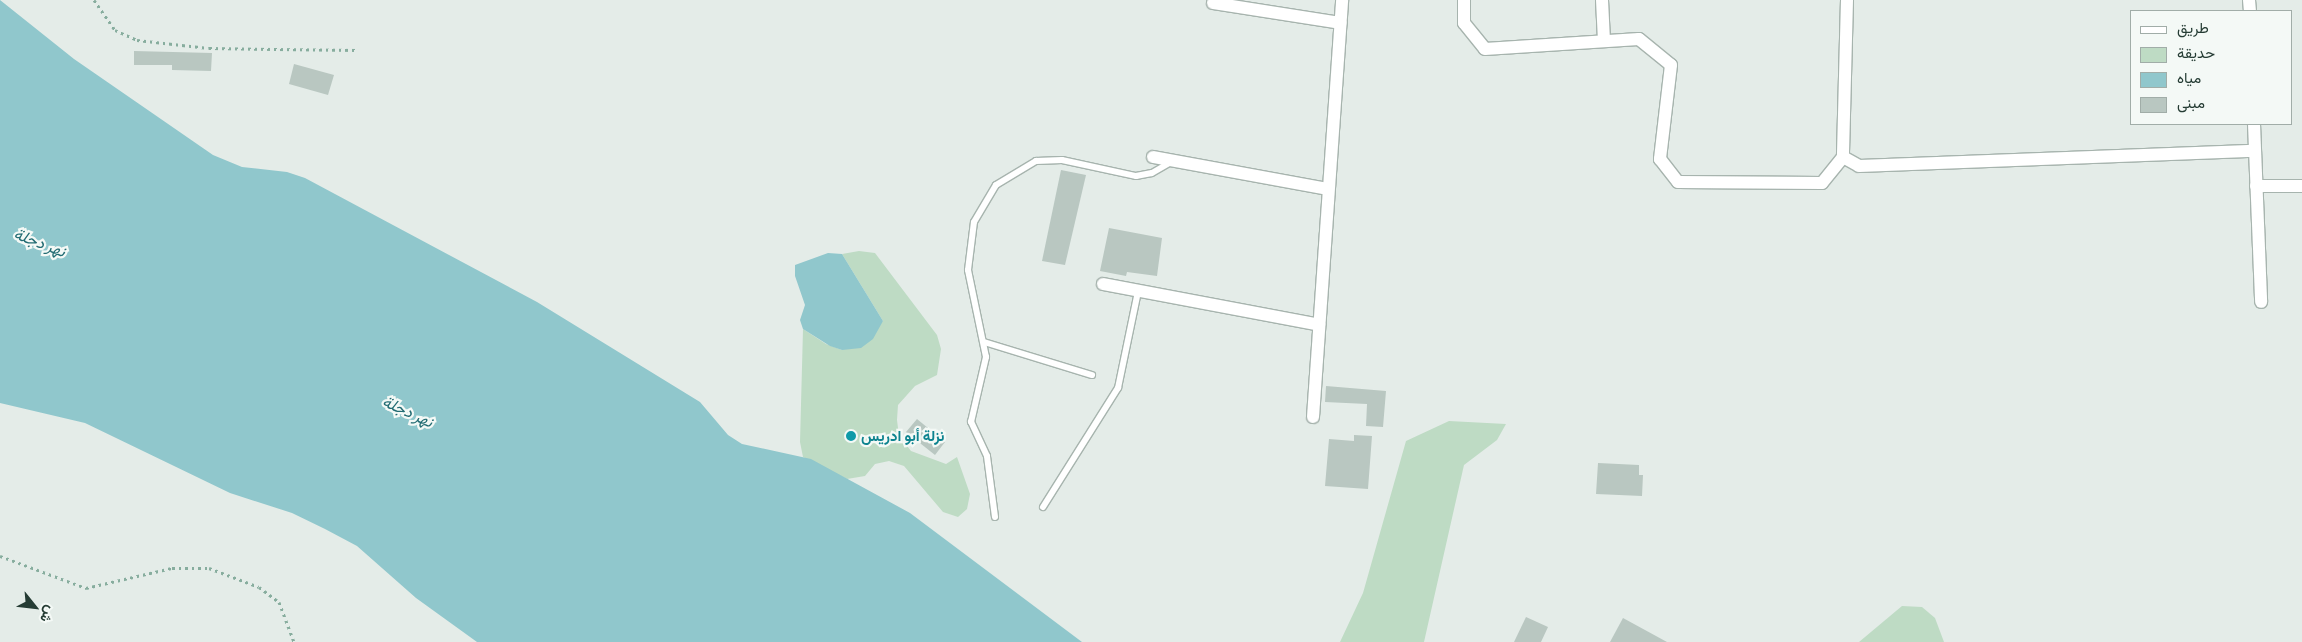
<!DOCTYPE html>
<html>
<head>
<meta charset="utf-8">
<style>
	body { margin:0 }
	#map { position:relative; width:2302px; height:642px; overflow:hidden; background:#e4ece8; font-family:"PT Sans Narrow",Vazirmatn,sans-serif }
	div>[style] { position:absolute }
	.green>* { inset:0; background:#bedbc4 }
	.water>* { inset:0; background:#90c7cc }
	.building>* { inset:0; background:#b9c7c1 }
	.path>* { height:3px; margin-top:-1.5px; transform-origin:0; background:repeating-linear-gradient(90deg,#87ad9e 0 2.5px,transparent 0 6.5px) }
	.roads { filter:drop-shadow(1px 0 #a7b4ae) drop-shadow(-1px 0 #a7b4ae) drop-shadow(0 1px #a7b4ae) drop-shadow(0 -1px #a7b4ae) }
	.lane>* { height:6px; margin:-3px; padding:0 3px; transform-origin:3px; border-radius:3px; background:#fff }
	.street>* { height:12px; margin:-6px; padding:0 6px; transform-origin:6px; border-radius:6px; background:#fff }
	.dots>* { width:14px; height:14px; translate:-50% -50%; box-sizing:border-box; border:2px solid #f4f9f6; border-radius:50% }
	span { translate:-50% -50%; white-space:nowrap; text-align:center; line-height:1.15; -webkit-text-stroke:4.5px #f4f9f6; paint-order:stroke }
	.culture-label { font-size:15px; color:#0d838f; font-weight:700 }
	.left { translate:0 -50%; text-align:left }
	.water-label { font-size:16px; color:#236c73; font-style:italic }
	.legend { position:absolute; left:2130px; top:10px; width:162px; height:115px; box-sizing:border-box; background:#f4f9f6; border:1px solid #a1ada8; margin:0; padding:6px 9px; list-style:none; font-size:15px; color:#253c34 }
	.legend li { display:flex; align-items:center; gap:10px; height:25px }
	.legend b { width:25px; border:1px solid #a1ada8 }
	.north { position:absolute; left:10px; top:582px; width:50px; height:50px; -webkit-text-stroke:4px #f4f9f6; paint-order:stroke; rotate:119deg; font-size:14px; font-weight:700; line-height:20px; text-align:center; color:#253c34 }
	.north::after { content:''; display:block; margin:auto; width:18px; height:22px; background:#253c34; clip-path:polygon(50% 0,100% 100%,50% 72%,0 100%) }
</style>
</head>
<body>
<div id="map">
	<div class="green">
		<div style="clip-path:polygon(859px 251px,875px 253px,937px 335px,941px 349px,937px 375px,915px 386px,898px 405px,897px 420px,899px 436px,911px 451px,946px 464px,957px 457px,970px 494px,967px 509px,958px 517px,943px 512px,904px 466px,889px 461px,875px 464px,865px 476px,847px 479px,803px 457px,800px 442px,803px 329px,826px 344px,842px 350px,883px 321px,842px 254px)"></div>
		<div style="clip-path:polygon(1449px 421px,1506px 424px,1497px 440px,1464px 465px,1424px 642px,1340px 642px,1363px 593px,1406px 441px)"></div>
		<div style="clip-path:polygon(1902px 606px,1922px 607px,1935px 618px,1944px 642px,1859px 642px)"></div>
	</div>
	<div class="water">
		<div style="clip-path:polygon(0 0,74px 59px,213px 155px,242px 167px,287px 172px,305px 178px,537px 302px,700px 402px,728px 435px,742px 444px,811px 459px,910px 513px,1082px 642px,477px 642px,416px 598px,357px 546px,325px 529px,292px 513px,230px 493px,85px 423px,0 403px)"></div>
		<div style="clip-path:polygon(828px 253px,842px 254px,883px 321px,873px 339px,861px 348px,842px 350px,830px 346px,803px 329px,800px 320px,805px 305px,795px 276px,795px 265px)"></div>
	</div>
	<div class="building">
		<div style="clip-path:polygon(134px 51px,212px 53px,211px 71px,172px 70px,172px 65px,134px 65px)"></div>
		<div style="clip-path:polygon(294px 64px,334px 75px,328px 95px,289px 84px)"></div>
		<div style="clip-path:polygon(1061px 170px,1086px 175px,1065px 265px,1042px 261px)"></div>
		<div style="clip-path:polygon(1109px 228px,1162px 238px,1157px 276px,1127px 272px,1126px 276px,1100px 271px)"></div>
		<div style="clip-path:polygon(1326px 386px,1386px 391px,1383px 427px,1366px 426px,1367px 404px,1325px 402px)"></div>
		<div style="clip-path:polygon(917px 419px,945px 442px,935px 455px,906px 432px)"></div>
		<div style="clip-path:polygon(1354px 435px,1372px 436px,1368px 489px,1325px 486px,1329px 439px,1354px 441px)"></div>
		<div style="clip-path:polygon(1598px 463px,1639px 465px,1639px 475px,1643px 475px,1642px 496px,1596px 494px)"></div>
		<div style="clip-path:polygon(1526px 617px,1548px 627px,1541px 642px,1514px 642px)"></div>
		<div style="clip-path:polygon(1623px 618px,1667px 642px,1610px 642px)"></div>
	</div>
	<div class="path">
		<div style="left:94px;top:0;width:37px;rotate:55deg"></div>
		<div style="left:115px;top:30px;width:24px;rotate:24deg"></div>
		<div style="left:137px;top:40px;width:72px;rotate:6.3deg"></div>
		<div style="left:209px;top:48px;width:148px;rotate:0.8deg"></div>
		<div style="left:0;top:556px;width:92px;rotate:20.4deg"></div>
		<div style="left:86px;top:588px;width:88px;rotate:-13.1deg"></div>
		<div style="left:172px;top:568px;width:37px"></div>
		<div style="left:209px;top:568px;width:53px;rotate:20.8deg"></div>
		<div style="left:259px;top:587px;width:25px;rotate:37deg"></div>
		<div style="left:279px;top:602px;width:43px;rotate:69.4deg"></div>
	</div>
	<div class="roads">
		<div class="lane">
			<div style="left:984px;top:342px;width:113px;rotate:17deg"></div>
			<div style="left:1043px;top:507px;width:141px;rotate:-57.8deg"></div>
			<div style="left:1118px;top:388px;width:99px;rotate:-78.3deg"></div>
			<div style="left:995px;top:517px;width:62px;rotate:-97.5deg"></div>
			<div style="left:987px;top:456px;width:38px;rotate:-115deg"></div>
			<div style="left:971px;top:422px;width:67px;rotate:-77deg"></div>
			<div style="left:986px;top:357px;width:89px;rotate:-101.7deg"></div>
			<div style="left:968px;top:270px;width:48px;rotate:-82.9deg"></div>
			<div style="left:974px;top:222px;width:43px;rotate:-59.3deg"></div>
			<div style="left:996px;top:185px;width:47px;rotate:-31deg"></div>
			<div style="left:1036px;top:161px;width:26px;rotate:-2deg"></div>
			<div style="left:1062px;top:160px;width:76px;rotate:12.2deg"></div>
			<div style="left:1136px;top:176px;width:16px;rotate:-11deg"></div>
			<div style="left:1152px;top:173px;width:22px;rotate:-30deg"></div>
		</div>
		<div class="street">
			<div style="left:1464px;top:0;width:23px;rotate:90deg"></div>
			<div style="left:1464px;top:23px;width:33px;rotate:51deg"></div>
			<div style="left:1485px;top:49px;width:154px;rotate:-3.7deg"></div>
			<div style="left:1639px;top:39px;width:41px;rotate:39.1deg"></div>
			<div style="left:1671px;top:65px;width:95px;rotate:96.7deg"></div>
			<div style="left:1660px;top:159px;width:29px;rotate:52deg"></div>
			<div style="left:1678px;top:182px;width:144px;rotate:0.4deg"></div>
			<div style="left:1822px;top:183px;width:33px;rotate:-51deg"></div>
			<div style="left:1602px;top:0;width:41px;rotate:87.2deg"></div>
			<div style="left:1847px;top:0;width:157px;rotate:91.5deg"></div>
			<div style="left:1843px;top:157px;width:18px;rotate:29deg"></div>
			<div style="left:1859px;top:166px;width:396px;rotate:-2.2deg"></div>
			<div style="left:2249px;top:0;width:11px;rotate:85deg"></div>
			<div style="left:1213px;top:3px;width:129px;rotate:8.9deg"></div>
			<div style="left:2254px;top:124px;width:178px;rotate:87.7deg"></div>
			<div style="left:1153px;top:157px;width:178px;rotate:10.4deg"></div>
			<div style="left:2256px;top:186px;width:46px"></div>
			<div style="left:1103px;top:284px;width:220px;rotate:10.7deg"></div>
			<div style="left:1313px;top:417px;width:418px;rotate:-86deg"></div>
		</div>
	</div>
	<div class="dots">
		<div style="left:851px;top:436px;background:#0f9aa8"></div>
	</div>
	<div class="culture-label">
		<span class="left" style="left:861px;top:436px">نزلة أبو ادريس</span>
	</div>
	<div class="water-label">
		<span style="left:40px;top:242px;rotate:21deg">نهر دجلة</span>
		<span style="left:408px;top:411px;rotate:25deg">نهر دجلة</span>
	</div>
	<ul class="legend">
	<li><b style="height:6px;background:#fff"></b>طريق</li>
	<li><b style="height:14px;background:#bedbc4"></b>حديقة</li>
	<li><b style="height:14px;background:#90c7cc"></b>مياه</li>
	<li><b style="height:14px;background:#b9c7c1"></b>مبنى</li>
	</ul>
	<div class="north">ش</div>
</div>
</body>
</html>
